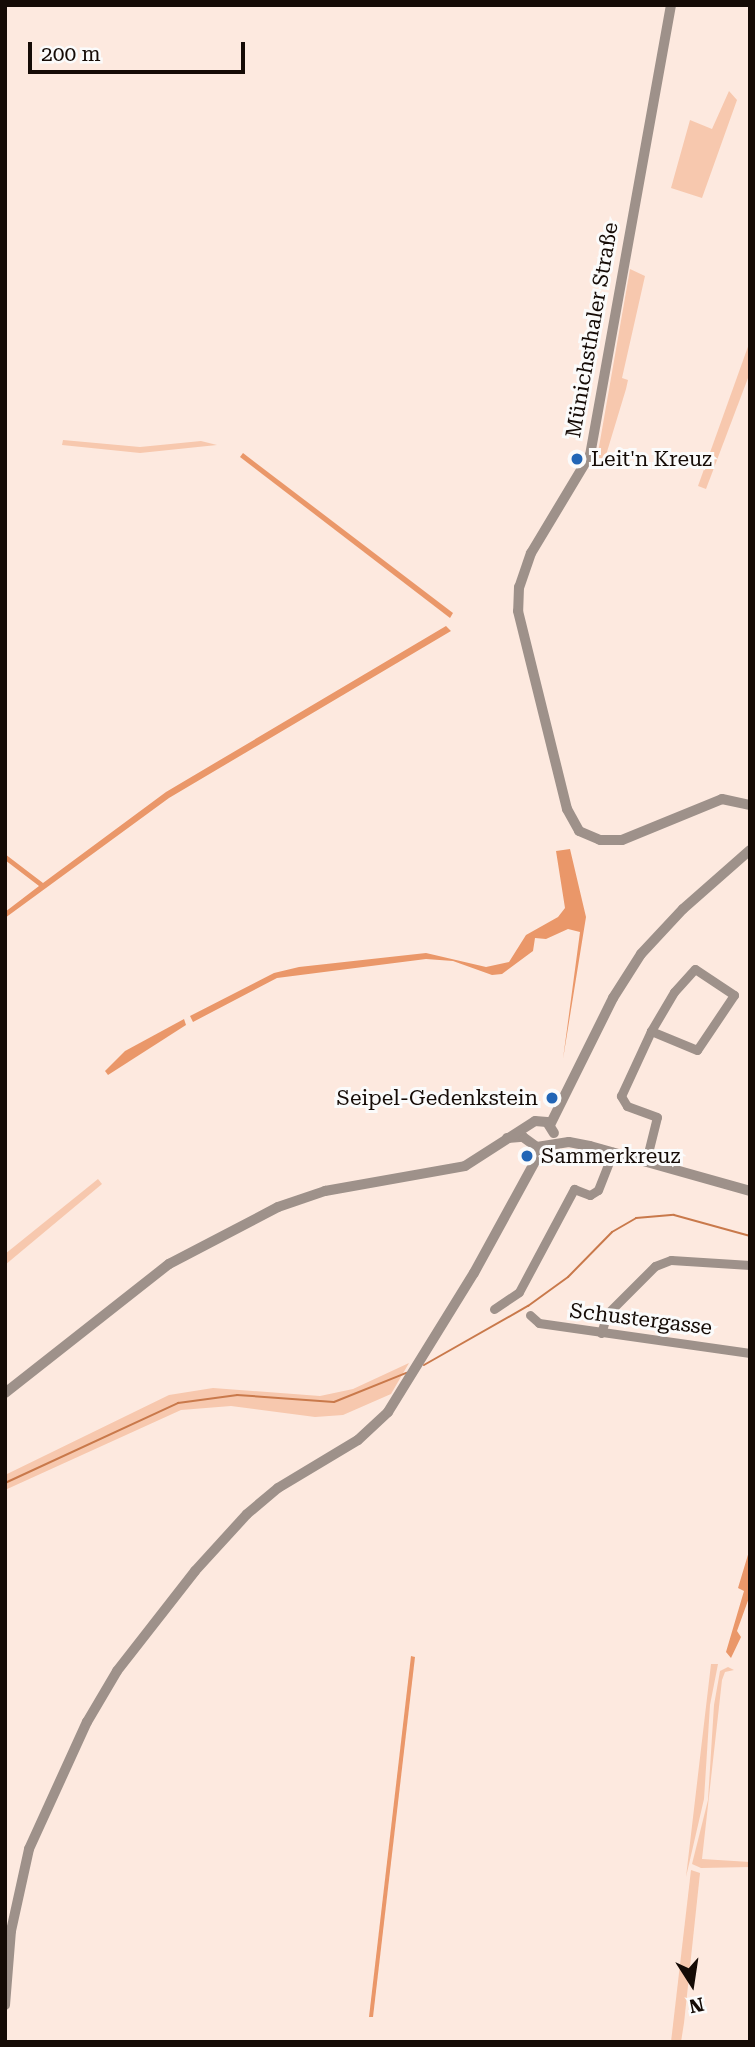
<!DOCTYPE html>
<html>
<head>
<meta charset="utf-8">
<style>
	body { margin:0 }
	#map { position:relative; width:755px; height:2047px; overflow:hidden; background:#fde9df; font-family:"Roboto Serif",serif }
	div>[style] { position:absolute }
	.green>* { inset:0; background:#f7c8ae }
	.forest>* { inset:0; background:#ea9769 }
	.stream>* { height:2px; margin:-1px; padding:0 1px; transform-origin:1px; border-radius:1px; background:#c9794b }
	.minor>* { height:9px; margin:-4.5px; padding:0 4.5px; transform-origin:4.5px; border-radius:4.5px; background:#9e918a }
	.tertiary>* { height:10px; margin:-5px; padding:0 5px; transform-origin:5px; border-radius:5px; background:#9e918a }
	.dots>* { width:19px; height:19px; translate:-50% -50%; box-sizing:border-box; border:4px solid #fbfbfb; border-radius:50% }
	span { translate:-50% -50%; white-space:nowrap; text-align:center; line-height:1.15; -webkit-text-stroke:6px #fbfbfb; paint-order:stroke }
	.street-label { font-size:21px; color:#150b06 }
	.poi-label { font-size:21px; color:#150b06 }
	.left { translate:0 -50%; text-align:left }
	.right { translate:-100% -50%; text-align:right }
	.frame { position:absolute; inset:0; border:7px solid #150b06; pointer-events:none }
	.north { position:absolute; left:657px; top:1949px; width:70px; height:70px; -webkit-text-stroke:5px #fbfbfb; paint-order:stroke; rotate:168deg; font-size:19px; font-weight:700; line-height:28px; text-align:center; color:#150b06 }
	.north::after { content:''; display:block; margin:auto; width:24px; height:32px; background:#150b06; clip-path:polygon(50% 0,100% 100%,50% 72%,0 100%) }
	.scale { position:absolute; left:28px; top:42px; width:217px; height:32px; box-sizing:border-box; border:4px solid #150b06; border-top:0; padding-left:9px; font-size:21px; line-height:24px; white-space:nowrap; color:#150b06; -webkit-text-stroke:5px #fbfbfb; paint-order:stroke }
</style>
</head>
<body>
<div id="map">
	<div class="green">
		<div style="clip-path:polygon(729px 91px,737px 100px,702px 198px,671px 188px,690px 120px,712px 129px)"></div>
		<div style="clip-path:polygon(630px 269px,645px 276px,622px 378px,628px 380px,626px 389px,603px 465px,596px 464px)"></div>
		<div style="clip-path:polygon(750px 341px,748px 378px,706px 489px,698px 486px)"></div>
		<div style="clip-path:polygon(63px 440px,140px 447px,201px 441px,217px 445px,140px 453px,62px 445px)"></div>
		<div style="clip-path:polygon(98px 1179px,102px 1184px,5px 1265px,5px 1254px)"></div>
		<div style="clip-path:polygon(409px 1363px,391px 1394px,343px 1415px,315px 1417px,231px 1406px,181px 1410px,5px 1490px,5px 1475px,169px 1395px,213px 1388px,320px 1396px,353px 1389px)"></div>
		<div style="clip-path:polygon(711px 1664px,718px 1664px,710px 1705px,704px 1799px,686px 1877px)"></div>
		<div style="clip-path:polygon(728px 1667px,734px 1670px,725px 1672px,722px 1680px,702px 1859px,750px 1862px,750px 1867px,701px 1868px,692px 1864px,708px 1800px,714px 1705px,720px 1671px)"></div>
		<div style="clip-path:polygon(691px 1870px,700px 1873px,684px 2023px,681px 2042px,671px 2042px)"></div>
	</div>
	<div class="forest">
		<div style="clip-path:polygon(243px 453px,453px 613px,450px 618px,240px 457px)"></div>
		<div style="clip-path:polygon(446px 626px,451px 631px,169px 798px,5px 918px,5px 912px,39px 886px,5px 860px,5px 854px,43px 883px,166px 792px)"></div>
		<div style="clip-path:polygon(570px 849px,586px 917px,563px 1059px,580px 932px,568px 929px,546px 939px,535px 938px,533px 951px,502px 974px,492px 975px,453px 961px,426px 959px,277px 978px,193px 1022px,190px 1016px,274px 973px,299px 967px,426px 953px,486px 967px,509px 962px,526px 935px,558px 917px,565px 908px,556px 851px)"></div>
		<div style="clip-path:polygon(184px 1019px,186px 1025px,108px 1075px,105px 1071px,125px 1051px)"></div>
		<div style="clip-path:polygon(750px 1548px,750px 1595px,737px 1631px,741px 1637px,731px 1658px,726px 1652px,744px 1591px,738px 1588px)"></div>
		<div style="clip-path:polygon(411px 1656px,415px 1657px,373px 2017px,369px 2017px)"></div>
	</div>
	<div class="stream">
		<div style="left:424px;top:1365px;width:120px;rotate:-29.6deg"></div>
		<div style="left:528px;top:1306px;width:49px;rotate:-35.9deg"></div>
		<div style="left:568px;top:1277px;width:63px;rotate:-45.6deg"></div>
		<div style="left:612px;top:1232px;width:28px;rotate:-30deg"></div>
		<div style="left:636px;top:1218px;width:38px;rotate:-5deg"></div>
		<div style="left:674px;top:1215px;width:79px;rotate:15.4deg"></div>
		<div style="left:5px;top:1483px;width:191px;rotate:-24.8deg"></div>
		<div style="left:178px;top:1403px;width:60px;rotate:-7.7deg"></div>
		<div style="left:237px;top:1395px;width:97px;rotate:4.1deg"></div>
		<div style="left:334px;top:1402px;width:78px;rotate:-21.9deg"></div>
	</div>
	<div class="minor">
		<div style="left:646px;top:1161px;width:45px;rotate:-76deg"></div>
		<div style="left:657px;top:1117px;width:32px;rotate:-160deg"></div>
		<div style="left:627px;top:1106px;width:12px;rotate:-121deg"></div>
		<div style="left:621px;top:1096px;width:72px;rotate:-65.2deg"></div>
		<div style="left:651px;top:1031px;width:45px;rotate:-59.5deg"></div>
		<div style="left:674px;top:992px;width:31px;rotate:-48deg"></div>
		<div style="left:695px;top:969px;width:47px;rotate:33.7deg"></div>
		<div style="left:734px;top:995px;width:66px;rotate:123.9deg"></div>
		<div style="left:697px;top:1050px;width:50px;rotate:-157.6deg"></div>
		<div style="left:494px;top:1309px;width:30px;rotate:-34deg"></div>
		<div style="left:519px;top:1292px;width:117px;rotate:-61.9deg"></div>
		<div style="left:574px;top:1189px;width:17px;rotate:21deg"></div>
		<div style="left:590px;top:1195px;width:9px;rotate:-32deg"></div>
		<div style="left:598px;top:1190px;width:41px;rotate:-68.5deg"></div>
		<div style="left:530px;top:1315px;width:12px;rotate:42deg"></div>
		<div style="left:539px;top:1323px;width:213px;rotate:8.1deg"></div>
		<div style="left:601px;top:1333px;width:20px;rotate:-72deg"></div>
		<div style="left:607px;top:1314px;width:68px;rotate:-45deg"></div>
		<div style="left:655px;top:1266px;width:17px;rotate:-21deg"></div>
		<div style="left:671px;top:1260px;width:79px;rotate:3.6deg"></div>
	</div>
	<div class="tertiary">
		<div style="left:671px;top:5px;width:457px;rotate:100.2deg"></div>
		<div style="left:590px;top:455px;width:114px;rotate:121deg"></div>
		<div style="left:531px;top:553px;width:36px;rotate:109deg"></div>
		<div style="left:519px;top:587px;width:24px;rotate:92deg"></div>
		<div style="left:518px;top:611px;width:204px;rotate:76.1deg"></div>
		<div style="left:567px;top:809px;width:25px;rotate:61deg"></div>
		<div style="left:579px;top:831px;width:23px;rotate:23deg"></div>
		<div style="left:600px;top:840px;width:22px"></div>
		<div style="left:622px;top:840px;width:108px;rotate:-22.3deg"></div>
		<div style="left:722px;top:799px;width:29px;rotate:12deg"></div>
		<div style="left:550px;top:1125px;width:142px;rotate:-63.6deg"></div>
		<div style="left:613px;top:998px;width:52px;rotate:-57.5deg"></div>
		<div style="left:641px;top:954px;width:62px;rotate:-47deg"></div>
		<div style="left:683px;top:909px;width:89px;rotate:-41.4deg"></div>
		<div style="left:507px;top:1138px;width:16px;rotate:-4deg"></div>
		<div style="left:523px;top:1137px;width:17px;rotate:36deg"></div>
		<div style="left:537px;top:1147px;width:32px;rotate:-9deg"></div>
		<div style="left:569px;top:1142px;width:21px;rotate:11deg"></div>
		<div style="left:590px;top:1146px;width:166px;rotate:15.7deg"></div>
		<div style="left:5px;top:1393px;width:209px;rotate:-38.2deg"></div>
		<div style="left:169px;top:1264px;width:123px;rotate:-27.6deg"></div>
		<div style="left:278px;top:1207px;width:50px;rotate:-18.8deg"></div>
		<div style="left:325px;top:1191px;width:142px;rotate:-10.1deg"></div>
		<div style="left:465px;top:1166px;width:83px;rotate:-32.7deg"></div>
		<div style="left:535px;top:1121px;width:12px;rotate:5deg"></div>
		<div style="left:547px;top:1122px;width:13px;rotate:58deg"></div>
		<div style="left:5px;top:2005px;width:74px;rotate:-85.4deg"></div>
		<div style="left:11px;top:1931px;width:84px;rotate:-77.6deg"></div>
		<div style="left:29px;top:1849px;width:140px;rotate:-65.5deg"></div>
		<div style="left:87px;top:1722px;width:59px;rotate:-59.5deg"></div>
		<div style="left:117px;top:1671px;width:127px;rotate:-52deg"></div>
		<div style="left:195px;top:1571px;width:77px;rotate:-47.6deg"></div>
		<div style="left:247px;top:1514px;width:40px;rotate:-40deg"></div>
		<div style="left:278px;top:1488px;width:93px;rotate:-31deg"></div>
		<div style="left:358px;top:1440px;width:41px;rotate:-43deg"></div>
		<div style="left:388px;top:1412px;width:163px;rotate:-58.3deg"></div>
		<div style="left:474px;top:1273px;width:144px;rotate:-61.3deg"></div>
	</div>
	<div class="dots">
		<div style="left:577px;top:459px;background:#2165b6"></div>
		<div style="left:552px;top:1098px;background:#2165b6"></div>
		<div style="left:527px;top:1156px;background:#2165b6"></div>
	</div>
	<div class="street-label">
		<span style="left:592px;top:330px;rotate:-80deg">Münichsthaler Straße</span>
		<span style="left:641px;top:1319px;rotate:7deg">Schustergasse</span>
	</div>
	<div class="poi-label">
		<span class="left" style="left:591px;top:459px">Leit'n Kreuz</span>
		<span class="right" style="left:538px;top:1098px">Seipel-Gedenkstein</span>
		<span class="left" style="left:541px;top:1156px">Sammerkreuz</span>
	</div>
	<div class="frame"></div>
	<div class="north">N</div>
	<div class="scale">200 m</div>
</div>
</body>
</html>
